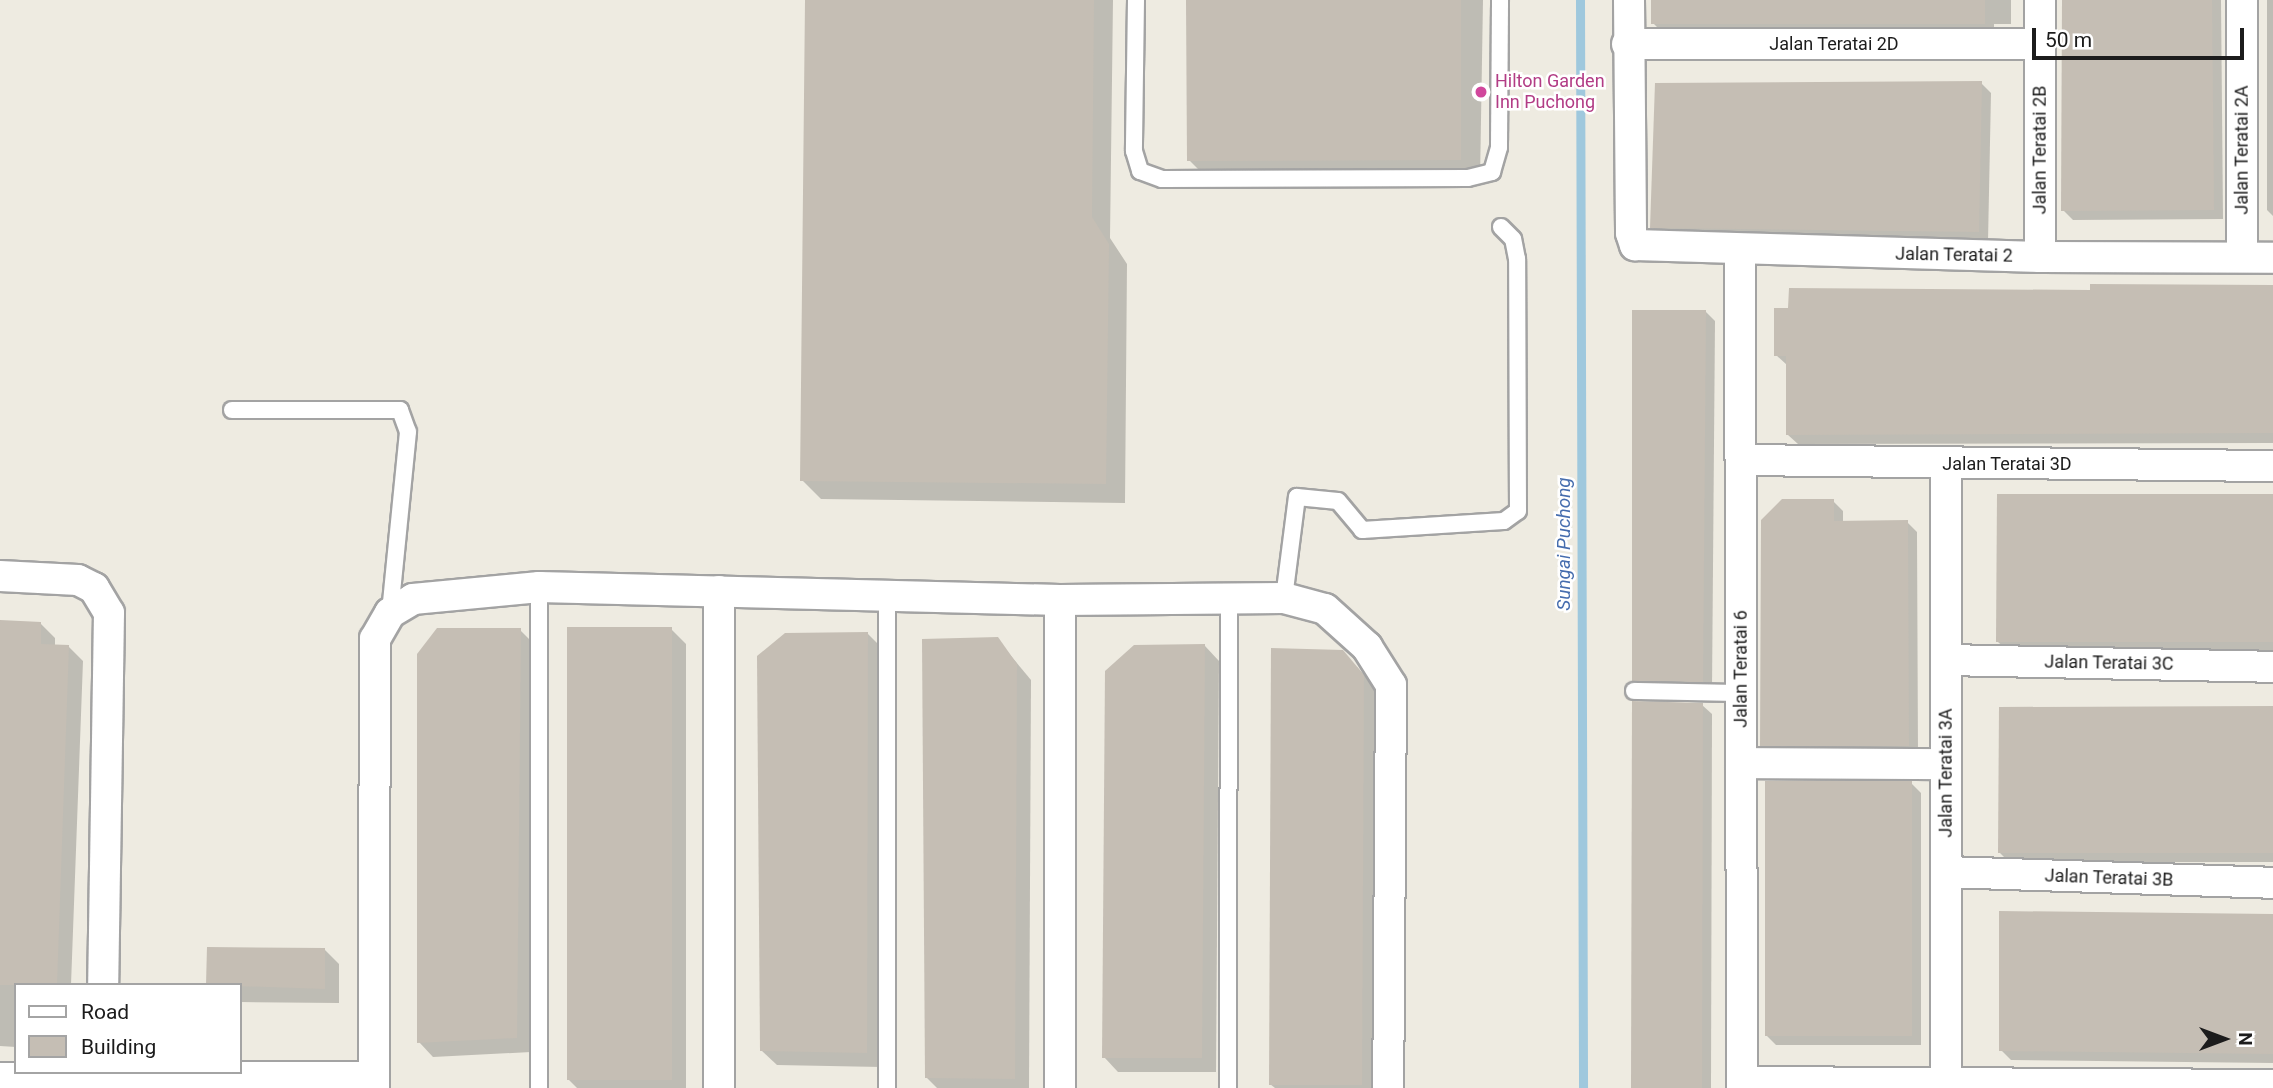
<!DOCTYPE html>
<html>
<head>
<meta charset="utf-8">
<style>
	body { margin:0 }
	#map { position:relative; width:2273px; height:1088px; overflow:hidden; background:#eeebe1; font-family:Roboto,sans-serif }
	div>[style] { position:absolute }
	.shadow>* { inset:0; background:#0003 }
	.stream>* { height:9px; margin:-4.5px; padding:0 4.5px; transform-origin:4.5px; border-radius:4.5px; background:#9fc8dd }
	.building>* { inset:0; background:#c5beb4 }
	.roads { filter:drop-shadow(2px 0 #a3a3a3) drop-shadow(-2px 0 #a3a3a3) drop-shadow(0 2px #a3a3a3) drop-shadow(0 -2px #a3a3a3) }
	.lane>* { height:16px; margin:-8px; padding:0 8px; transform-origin:8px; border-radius:8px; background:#fff }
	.street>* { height:30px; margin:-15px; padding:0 15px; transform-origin:15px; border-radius:15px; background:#fff }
	.dots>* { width:19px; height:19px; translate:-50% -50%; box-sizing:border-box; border:4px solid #fff; border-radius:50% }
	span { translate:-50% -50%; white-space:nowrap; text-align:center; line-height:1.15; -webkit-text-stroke:5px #fff; paint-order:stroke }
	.street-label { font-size:18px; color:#1c1c1c }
	.hotel-label { font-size:18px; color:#b23c85 }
	.left { translate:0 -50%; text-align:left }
	.water-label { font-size:19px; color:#466dae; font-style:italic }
	.legend { position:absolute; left:14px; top:983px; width:228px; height:91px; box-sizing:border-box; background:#fff; border:2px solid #a4a4a4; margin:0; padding:9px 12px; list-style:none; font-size:21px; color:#1c1c1c }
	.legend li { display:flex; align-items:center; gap:14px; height:35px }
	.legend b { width:35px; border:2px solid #a4a4a4 }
	.north { position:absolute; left:2189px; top:1004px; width:70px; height:70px; -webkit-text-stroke:5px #fff; paint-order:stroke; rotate:90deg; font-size:19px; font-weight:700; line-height:28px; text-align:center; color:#1c1c1c }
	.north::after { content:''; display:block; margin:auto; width:24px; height:32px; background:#1c1c1c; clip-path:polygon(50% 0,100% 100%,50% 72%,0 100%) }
	.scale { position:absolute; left:2032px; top:28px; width:212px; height:32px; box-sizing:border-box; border:4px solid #1c1c1c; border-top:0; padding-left:9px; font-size:21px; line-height:24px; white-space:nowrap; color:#1c1c1c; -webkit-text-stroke:5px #fff; paint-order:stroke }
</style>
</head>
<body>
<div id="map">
	<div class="shadow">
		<div style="clip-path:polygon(807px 0,1113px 0,1110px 238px,1127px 264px,1125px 503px,821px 499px,802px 480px)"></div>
		<div style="clip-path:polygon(1188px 0,1483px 0,1480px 180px,1209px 180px,1189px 160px)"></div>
		<div style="clip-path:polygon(1653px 0,2011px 0,2011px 24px,1994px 24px,1994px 33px,1663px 33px,1653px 23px)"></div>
		<div style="clip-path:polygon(2064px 0,2221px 0,2223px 219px,2073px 220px,2063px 210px)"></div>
		<div style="clip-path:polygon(2267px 0,2273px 0,2273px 216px,2267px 210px)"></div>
		<div style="clip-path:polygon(1981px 83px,1991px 93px,1988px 241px,1662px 237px,1652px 227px)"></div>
		<div style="clip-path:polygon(2273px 286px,2273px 443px,1798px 444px,1788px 435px,1787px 365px,1776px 355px,2091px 292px)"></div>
		<div style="clip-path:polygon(1706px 312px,1715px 321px,1712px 690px,1644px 690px,1634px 680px)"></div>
		<div style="clip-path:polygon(2273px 495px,2273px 651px,2008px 651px,1998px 642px)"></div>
		<div style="clip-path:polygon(1833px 501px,1843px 511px,1843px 523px,1907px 522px,1917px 532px,1918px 755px,1771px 755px,1762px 745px)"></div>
		<div style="clip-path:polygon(0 621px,41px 624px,55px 638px,55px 646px,68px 646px,83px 661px,71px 985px,16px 985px,16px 1047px,0 1046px)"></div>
		<div style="clip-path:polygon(671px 629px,686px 644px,686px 1088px,577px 1088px,569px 1080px)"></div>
		<div style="clip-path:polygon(520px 630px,535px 645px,531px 1052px,433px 1057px,419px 1042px)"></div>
		<div style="clip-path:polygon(868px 634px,882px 648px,881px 1067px,777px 1065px,762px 1051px)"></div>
		<div style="clip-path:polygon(997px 639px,1031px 680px,1029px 1088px,937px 1088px,927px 1078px)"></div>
		<div style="clip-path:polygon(1205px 646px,1219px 661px,1216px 1072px,1118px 1072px,1104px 1057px)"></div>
		<div style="clip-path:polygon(1357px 667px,1378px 691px,1376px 1088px,1275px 1088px,1270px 1084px)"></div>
		<div style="clip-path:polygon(1702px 705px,1712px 714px,1711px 1088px,1632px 1088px)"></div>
		<div style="clip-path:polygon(2273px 707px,2273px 862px,2009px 862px,1999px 852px)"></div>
		<div style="clip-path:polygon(1911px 783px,1921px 793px,1921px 1045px,1776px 1045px,1766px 1035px)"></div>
		<div style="clip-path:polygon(2273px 916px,2273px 1063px,2011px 1060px,2001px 1050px)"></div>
		<div style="clip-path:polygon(324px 949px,339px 964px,339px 1003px,240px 1002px,240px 985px)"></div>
	</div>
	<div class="stream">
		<div style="left:1580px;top:0;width:1088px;rotate:89.84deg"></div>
	</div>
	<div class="building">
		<div style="clip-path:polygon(805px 0,1094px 0,1092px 217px,1109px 244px,1106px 484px,800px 481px)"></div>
		<div style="clip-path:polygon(1186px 0,1461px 0,1461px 160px,1187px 161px)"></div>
		<div style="clip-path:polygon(1651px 0,1985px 0,1985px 24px,1651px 24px)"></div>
		<div style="clip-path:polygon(2062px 0,2212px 0,2214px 210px,2061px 211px)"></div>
		<div style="clip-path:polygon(1982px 81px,1979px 232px,1650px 228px,1655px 83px)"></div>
		<div style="clip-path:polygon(2090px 284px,2273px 285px,2273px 433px,1786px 435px,1786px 356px,1774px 356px,1774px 308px,1788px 308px,1789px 288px,2090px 290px)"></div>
		<div style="clip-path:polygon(1632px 310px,1706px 310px,1703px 682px,1632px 681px)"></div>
		<div style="clip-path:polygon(1997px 494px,2273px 494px,2273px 642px,1996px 642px)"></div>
		<div style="clip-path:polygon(1782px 499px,1834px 499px,1834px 521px,1908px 520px,1909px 746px,1760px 746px,1761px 520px)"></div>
		<div style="clip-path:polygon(0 620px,41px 622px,41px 644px,69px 645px,57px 985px,0 985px)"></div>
		<div style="clip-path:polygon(567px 627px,672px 627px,672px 1080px,567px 1080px)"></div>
		<div style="clip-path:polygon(437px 628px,521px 628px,517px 1038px,417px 1043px,417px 654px)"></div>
		<div style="clip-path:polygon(868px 632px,867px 1053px,760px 1051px,757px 656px,785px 633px)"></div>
		<div style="clip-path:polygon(998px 637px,1017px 664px,1015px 1079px,925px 1078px,922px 639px)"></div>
		<div style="clip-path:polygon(1205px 644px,1202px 1058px,1102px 1058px,1105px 671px,1134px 645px)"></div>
		<div style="clip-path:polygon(1271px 648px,1343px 650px,1364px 675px,1362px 1085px,1269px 1085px)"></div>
		<div style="clip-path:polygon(1632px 701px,1703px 703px,1702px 1088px,1631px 1088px)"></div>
		<div style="clip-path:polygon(2273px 706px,2273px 853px,1998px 853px,1999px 707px)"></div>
		<div style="clip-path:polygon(1765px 781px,1912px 781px,1912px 1036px,1765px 1036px)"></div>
		<div style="clip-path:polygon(1999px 911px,2273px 914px,2273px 1054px,1999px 1051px)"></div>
		<div style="clip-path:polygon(207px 947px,325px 948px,325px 989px,206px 985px)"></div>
	</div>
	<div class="roads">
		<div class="lane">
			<div style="left:1136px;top:0;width:151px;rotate:90.8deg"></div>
			<div style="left:1134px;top:151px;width:21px;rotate:73deg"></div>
			<div style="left:1140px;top:171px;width:23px;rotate:20deg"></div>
			<div style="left:1162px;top:179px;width:306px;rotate:-0.2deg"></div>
			<div style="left:1468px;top:178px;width:25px;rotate:-14deg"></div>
			<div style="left:1492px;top:172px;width:26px;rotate:-74deg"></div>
			<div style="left:1499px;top:147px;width:147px;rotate:-89.6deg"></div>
			<div style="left:232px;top:410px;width:168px"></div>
			<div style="left:400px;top:410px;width:23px;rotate:70deg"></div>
			<div style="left:408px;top:432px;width:182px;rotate:95.7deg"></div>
			<div style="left:1284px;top:598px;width:102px;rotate:-82.7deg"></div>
			<div style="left:1297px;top:497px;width:41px;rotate:5.6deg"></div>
			<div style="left:1338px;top:501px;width:38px;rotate:50deg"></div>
			<div style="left:1362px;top:530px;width:142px;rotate:-3.6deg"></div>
			<div style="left:1504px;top:521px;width:17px;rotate:-36deg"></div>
			<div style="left:1518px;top:511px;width:252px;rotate:-90.2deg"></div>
			<div style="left:1517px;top:259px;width:20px;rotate:-101deg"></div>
			<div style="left:1513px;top:239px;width:17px;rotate:-135deg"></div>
			<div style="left:1634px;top:691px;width:107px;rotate:1.1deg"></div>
			<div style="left:539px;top:1088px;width:501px;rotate:-90deg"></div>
			<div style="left:887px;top:1088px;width:492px;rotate:-90deg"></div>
			<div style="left:1228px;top:1088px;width:489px;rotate:-89.9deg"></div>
		</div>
		<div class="street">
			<div style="left:1629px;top:0;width:233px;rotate:89.5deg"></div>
			<div style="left:1631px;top:233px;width:13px;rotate:72deg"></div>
			<div style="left:1635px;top:245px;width:405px;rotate:1.7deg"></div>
			<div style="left:2040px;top:257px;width:233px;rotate:0.2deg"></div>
			<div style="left:2040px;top:0;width:257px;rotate:90deg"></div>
			<div style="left:2242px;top:0;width:257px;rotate:90deg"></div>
			<div style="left:1627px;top:44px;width:413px"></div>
			<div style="left:1740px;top:250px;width:838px;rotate:89.86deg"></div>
			<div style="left:1741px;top:460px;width:532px;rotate:0.65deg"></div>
			<div style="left:1946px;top:464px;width:618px;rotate:90deg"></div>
			<div style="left:0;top:576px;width:78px;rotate:2.9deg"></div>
			<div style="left:78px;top:580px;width:18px;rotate:27deg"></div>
			<div style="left:94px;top:588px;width:29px;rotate:59deg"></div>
			<div style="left:109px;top:613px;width:372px;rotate:90.9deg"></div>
			<div style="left:1946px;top:660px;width:327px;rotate:1.2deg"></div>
			<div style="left:1741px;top:763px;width:205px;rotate:0.3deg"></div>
			<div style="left:1946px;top:872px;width:327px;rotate:1.9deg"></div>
			<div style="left:0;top:1078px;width:374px;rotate:-0.2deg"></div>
			<div style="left:1742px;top:1082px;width:531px;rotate:0.32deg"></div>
			<div style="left:374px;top:1088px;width:449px;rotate:-89.9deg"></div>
			<div style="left:375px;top:639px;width:30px;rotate:-60deg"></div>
			<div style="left:390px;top:613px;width:27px;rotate:-31deg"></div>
			<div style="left:413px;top:599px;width:127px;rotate:-5.4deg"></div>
			<div style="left:539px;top:587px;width:521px;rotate:1.43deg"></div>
			<div style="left:1060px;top:600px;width:224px;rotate:-0.5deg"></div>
			<div style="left:1284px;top:598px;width:42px;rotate:15deg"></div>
			<div style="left:1325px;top:609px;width:57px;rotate:42.1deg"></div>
			<div style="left:1367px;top:647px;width:45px;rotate:57.7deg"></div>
			<div style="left:1391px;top:685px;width:403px;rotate:90.4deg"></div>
			<div style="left:719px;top:1088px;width:497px;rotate:-90deg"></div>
			<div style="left:1060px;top:1088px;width:488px;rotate:-90deg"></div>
		</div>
	</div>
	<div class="dots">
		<div style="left:1481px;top:92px;background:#d1479c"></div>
	</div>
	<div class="street-label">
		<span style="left:1834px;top:44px">Jalan Teratai 2D</span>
		<span style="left:2040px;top:150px;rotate:-90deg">Jalan Teratai 2B</span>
		<span style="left:2242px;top:150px;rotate:-90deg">Jalan Teratai 2A</span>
		<span style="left:1954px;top:255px;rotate:1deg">Jalan Teratai 2</span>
		<span style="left:2007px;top:464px">Jalan Teratai 3D</span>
		<span style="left:2109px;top:663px;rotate:1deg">Jalan Teratai 3C</span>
		<span style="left:1741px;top:669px;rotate:-90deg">Jalan Teratai 6</span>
		<span style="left:1946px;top:773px;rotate:-90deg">Jalan Teratai 3A</span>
		<span style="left:2109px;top:878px;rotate:2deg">Jalan Teratai 3B</span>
	</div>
	<div class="hotel-label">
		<span class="left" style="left:1495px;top:92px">Hilton Garden<br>Inn Puchong</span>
	</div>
	<div class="water-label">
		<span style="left:1564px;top:544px;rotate:-90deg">Sungai Puchong</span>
	</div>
	<ul class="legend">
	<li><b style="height:9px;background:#fff"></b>Road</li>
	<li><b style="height:19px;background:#c5beb4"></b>Building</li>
	</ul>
	<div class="north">N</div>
	<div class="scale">50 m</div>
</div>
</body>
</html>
